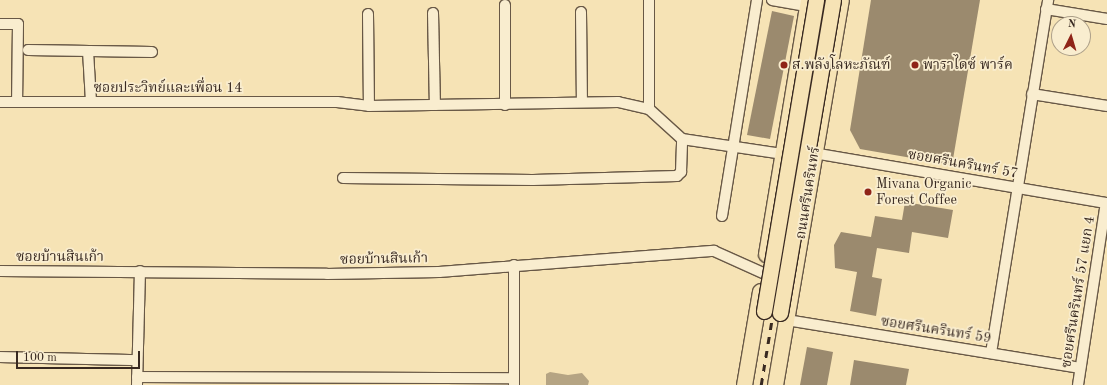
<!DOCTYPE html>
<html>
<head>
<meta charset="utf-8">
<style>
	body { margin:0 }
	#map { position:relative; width:1107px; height:385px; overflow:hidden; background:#f6e3b5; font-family:"Old Standard TT","Noto Serif Thai",serif }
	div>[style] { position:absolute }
	.water>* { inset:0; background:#b5a483 }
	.building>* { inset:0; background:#9b8a6e }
	.roads { filter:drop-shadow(1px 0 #685846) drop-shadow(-1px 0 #685846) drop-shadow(0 1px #685846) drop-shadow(0 -1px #685846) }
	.minor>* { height:10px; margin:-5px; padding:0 5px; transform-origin:5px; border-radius:5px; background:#f9edcf }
	.primary>* { height:15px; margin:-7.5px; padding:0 7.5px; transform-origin:7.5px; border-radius:7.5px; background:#f6e3b5 }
	.rail>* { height:2.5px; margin-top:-1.25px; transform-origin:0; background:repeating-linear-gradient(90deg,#382921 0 7px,transparent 0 14px) }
	.bridges { filter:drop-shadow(1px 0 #382921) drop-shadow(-1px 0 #382921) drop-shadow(0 1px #382921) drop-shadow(0 -1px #382921) }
	.primary-bridge>* { height:15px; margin:-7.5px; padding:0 7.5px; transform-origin:7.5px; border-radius:7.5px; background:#f6e3b5 }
	.dots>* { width:11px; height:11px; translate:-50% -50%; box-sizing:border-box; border:2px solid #f9edcf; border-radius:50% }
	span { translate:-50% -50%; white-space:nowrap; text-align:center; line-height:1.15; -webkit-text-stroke:3.5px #f9edcf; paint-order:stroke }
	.poi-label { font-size:14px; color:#382921 }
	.left { translate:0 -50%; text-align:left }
	.street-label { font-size:14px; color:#382921 }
	.north { position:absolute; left:1051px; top:16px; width:40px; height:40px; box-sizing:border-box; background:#f9edcf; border:1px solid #ac9f89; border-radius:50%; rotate:5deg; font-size:11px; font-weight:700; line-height:16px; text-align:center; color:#382921 }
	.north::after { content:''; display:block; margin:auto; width:14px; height:18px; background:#8f2418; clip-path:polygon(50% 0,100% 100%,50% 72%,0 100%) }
	.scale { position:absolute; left:16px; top:351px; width:124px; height:18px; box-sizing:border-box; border:2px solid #382921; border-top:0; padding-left:5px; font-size:12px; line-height:14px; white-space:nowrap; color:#382921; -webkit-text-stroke:3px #f9edcf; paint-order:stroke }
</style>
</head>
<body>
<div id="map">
	<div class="water">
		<div style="clip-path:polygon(550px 372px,568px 375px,582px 373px,589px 381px,588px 385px,546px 385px,546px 374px)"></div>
	</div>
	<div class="building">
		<div style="clip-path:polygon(871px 0,980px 0,952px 165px,860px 149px,850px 130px)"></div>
		<div style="clip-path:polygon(772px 11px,794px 16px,770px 139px,747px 135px)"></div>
		<div style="clip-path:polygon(905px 202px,953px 210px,948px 238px,912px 232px,909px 253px,877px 248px,872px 277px,882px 279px,876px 316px,850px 311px,857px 272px,835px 268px,834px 245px,841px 232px,871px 237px,875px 216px,902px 220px)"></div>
		<div style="clip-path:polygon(807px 347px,833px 352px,827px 385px,800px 385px)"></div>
		<div style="clip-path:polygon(854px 360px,909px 369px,906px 385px,850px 385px)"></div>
	</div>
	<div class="roads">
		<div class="minor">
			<div style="left:649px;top:0;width:109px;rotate:90deg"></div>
			<div style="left:772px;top:0;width:36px;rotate:10deg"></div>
			<div style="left:1046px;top:9px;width:62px;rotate:9.3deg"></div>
			<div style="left:581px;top:12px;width:90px;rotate:89.4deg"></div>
			<div style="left:433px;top:13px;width:92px;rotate:88.8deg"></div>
			<div style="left:368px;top:14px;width:92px;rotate:89.4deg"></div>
			<div style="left:0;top:24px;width:18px"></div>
			<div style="left:18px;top:24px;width:78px;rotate:90.7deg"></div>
			<div style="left:28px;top:50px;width:124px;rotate:0.9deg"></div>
			<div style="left:88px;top:51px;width:51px;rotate:86.6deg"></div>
			<div style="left:1032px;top:94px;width:76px;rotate:9.1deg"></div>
			<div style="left:0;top:102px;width:337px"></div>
			<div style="left:337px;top:102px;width:32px;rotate:7deg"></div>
			<div style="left:369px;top:106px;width:249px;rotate:-0.9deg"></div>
			<div style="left:618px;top:102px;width:32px;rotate:13deg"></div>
			<div style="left:649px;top:109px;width:45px;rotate:42.3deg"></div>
			<div style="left:682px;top:139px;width:101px;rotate:8.5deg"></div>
			<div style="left:782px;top:154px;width:37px"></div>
			<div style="left:819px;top:154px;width:292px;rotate:9.7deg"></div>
			<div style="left:505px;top:105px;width:100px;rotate:-90deg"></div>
			<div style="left:343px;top:178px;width:190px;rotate:0.6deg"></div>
			<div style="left:533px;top:180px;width:144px;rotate:-1.6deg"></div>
			<div style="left:677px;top:176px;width:6px;rotate:-45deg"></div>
			<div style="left:681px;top:172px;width:33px;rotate:-88deg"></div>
			<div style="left:722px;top:216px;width:219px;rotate:-80.8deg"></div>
			<div style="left:0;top:271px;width:327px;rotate:0.5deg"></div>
			<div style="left:327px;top:274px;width:112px;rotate:-1deg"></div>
			<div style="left:439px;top:272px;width:276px;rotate:-4.4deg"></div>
			<div style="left:714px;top:251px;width:54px;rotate:24.2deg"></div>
			<div style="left:787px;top:320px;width:297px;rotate:9.3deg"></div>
			<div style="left:991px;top:353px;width:358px;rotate:-80.8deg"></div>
			<div style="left:0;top:357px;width:136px;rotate:1.3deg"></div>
			<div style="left:137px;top:377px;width:377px;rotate:0.2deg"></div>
			<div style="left:137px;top:385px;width:114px;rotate:-88.5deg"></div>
			<div style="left:514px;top:385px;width:120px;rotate:-90deg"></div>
			<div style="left:1078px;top:385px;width:184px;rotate:-81.3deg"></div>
		</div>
		<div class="primary">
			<div style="left:766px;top:254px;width:257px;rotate:-80.6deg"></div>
			<div style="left:744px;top:385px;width:95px;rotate:-80.3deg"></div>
			<div style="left:775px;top:385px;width:391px;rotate:-80.3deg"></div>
		</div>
	</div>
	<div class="rail">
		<div style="left:761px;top:385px;width:390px;rotate:-80.6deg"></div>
	</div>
	<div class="bridges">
		<div class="primary-bridge">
			<div style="left:764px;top:311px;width:315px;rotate:-80.5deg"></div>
			<div style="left:780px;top:313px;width:317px;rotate:-80.4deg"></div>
		</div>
	</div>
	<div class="dots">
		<div style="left:784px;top:65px;background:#8f2418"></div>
		<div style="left:915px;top:65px;background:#8f2418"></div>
		<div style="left:868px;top:192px;background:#8f2418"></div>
	</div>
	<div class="poi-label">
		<span class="left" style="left:792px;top:65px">ส.พลังโลหะภัณฑ์</span>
		<span class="left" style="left:923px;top:65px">พาราไดซ์ พาร์ค</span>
		<span class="left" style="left:876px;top:192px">Mivana Organic<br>Forest Coffee</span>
	</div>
	<div class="street-label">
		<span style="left:168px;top:88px">ซอยประวิทย์และเพื่อน 14</span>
		<span style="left:963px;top:164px;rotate:10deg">ซอยศรีนครินทร์ 57</span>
		<span style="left:808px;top:193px;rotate:-81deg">ถนนศรีนครินทร์</span>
		<span style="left:60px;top:257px">ซอยบ้านสินเก้า</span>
		<span style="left:384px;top:259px;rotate:-1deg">ซอยบ้านสินเก้า</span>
		<span style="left:1078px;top:292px;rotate:-81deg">ซอยศรีนครินทร์ 57 แยก 4</span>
		<span style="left:936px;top:330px;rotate:9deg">ซอยศรีนครินทร์ 59</span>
	</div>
	<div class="north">N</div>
	<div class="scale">100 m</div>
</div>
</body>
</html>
